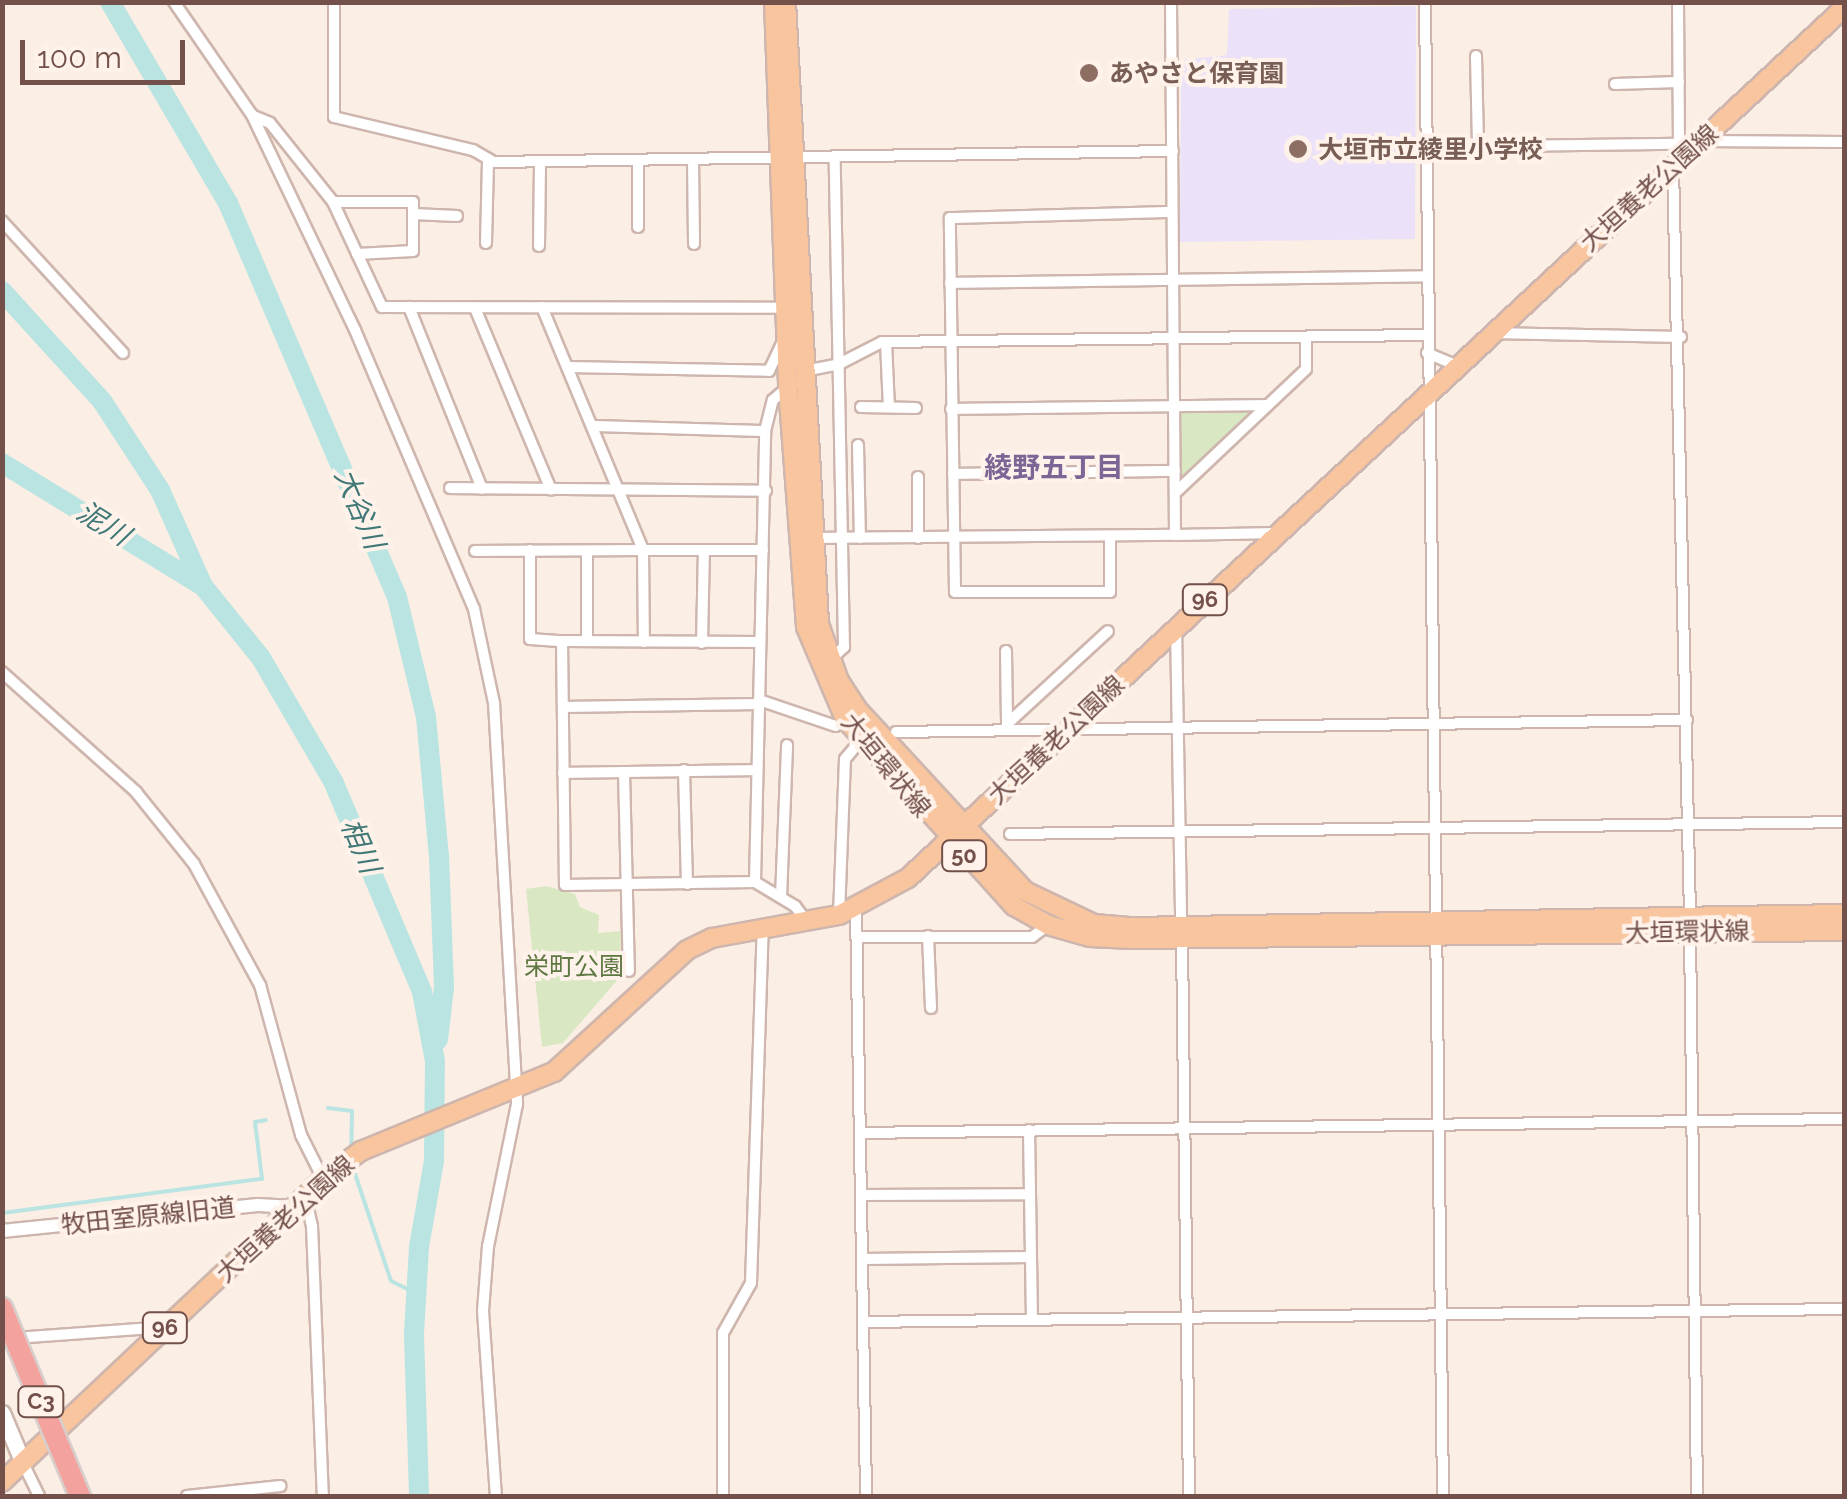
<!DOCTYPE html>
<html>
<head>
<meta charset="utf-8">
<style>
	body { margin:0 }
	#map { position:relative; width:1847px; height:1499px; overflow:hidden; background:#fbeee4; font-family:Raleway,"Noto Sans JP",sans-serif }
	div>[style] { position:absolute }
	.education>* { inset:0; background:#ebe1f8 }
	.green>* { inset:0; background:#d9e8c3 }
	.stream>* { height:4px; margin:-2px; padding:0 2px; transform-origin:2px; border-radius:2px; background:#b9e4e2 }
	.river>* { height:20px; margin:-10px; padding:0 10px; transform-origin:10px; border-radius:10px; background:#b9e4e2 }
	.roads { filter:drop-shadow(2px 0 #ceb6ae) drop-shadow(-2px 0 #ceb6ae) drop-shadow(0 2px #ceb6ae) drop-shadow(0 -2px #ceb6ae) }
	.minor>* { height:10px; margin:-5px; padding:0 5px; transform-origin:5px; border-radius:5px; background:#fff }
	.tertiary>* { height:12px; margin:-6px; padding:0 6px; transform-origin:6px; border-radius:6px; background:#fff }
	.secondary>* { height:15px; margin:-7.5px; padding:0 7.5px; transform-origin:7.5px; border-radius:7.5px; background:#fff }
	.primary>* { height:18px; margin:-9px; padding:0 9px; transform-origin:9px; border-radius:9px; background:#f8c59e }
	.bridges { filter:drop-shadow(2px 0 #d8cecc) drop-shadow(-2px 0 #d8cecc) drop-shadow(0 2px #d8cecc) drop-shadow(0 -2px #d8cecc) }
	.motorway-bridge>* { height:20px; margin:-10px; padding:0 10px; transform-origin:10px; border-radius:10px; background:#f4a29d }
	.dots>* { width:28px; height:28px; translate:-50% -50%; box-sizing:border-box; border:5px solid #fef2ea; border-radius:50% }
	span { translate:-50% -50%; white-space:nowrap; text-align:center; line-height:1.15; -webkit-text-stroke:8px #fef2ea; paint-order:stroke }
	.shield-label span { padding:2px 8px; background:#fef2ea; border:2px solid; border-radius:8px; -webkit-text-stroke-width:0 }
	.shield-label { font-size:22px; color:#73514a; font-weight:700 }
	.education-label { font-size:25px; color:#785e54; font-weight:700 }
	.left { translate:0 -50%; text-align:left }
	.street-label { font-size:25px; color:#73514a }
	.park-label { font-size:25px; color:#5e7842 }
	.neighbourhood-label { font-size:28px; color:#7c6696; font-weight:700 }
	.water-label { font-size:28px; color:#3f7876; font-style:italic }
	.frame { position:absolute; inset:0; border:5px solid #73514a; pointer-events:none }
	.scale { position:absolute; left:20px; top:40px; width:165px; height:45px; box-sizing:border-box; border:5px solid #73514a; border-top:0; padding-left:12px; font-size:30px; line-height:35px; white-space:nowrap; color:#73514a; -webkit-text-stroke:8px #fef2ea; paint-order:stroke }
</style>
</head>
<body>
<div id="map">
	<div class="education">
		<div style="clip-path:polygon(1416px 6px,1415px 239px,1180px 242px,1181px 60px,1227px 55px,1229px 9px)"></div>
	</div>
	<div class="green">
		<div style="clip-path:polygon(1253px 411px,1181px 477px,1179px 413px)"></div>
		<div style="clip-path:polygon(546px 886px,575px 894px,580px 907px,599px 915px,598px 933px,621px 931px,620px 977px,563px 1043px,542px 1047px,526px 889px)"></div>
	</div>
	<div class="stream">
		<div style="left:328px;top:1108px;width:24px;rotate:7deg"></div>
		<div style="left:352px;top:1111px;width:39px;rotate:91deg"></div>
		<div style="left:352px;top:1165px;width:122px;rotate:71.4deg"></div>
		<div style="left:391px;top:1281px;width:28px;rotate:26deg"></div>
		<div style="left:2px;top:1213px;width:262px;rotate:-7.5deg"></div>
		<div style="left:262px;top:1179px;width:57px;rotate:-97deg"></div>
		<div style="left:255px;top:1122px;width:11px;rotate:-10deg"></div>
	</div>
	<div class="river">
		<div style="left:110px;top:2px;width:233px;rotate:59.6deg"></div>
		<div style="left:228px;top:203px;width:429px;rotate:66.8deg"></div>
		<div style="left:397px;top:597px;width:123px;rotate:76.4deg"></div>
		<div style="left:426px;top:717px;width:140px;rotate:84.7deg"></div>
		<div style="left:439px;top:856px;width:131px;rotate:87.8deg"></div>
		<div style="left:444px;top:987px;width:53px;rotate:96.5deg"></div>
		<div style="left:2px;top:291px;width:149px;rotate:47.7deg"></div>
		<div style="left:102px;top:401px;width:106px;rotate:56.9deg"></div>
		<div style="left:160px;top:490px;width:105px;rotate:65.9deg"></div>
		<div style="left:203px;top:586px;width:92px;rotate:51.1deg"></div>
		<div style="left:261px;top:658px;width:143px;rotate:59.7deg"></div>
		<div style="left:333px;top:781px;width:229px;rotate:67.1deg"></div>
		<div style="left:422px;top:992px;width:70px;rotate:79.3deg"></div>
		<div style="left:435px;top:1061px;width:100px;rotate:90.6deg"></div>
		<div style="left:434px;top:1161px;width:87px;rotate:99.9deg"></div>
		<div style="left:419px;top:1247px;width:88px;rotate:93.3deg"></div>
		<div style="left:414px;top:1335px;width:161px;rotate:88.2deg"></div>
		<div style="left:2px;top:463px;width:233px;rotate:31.5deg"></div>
	</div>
	<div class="roads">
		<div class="minor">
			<div style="left:174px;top:2px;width:137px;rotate:55.4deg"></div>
			<div style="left:252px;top:115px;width:238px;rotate:64.4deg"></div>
			<div style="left:355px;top:330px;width:303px;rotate:66.9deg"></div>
			<div style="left:474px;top:609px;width:96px;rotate:78deg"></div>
			<div style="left:494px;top:703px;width:402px;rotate:86.7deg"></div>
			<div style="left:517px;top:1104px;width:145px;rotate:101.5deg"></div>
			<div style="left:488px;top:1246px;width:65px;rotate:94.4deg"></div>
			<div style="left:483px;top:1311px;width:185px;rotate:86deg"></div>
			<div style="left:334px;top:2px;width:115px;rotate:90deg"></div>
			<div style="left:334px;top:117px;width:143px;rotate:13.4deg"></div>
			<div style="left:473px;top:150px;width:24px;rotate:30deg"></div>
			<div style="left:494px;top:162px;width:679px;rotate:-0.93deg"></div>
			<div style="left:1425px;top:2px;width:1494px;rotate:89.31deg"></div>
			<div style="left:1678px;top:2px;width:142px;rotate:89.6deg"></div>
			<div style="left:1476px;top:56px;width:91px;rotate:88.7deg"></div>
			<div style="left:1615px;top:84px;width:64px;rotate:-1.8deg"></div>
			<div style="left:253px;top:116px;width:18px;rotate:22deg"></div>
			<div style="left:270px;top:123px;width:101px;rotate:51.4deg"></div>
			<div style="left:333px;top:202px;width:116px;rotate:65deg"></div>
			<div style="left:382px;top:307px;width:402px;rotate:0.1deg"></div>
			<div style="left:1702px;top:141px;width:142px;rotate:0.4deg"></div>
			<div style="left:1423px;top:147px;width:256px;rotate:-0.7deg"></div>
			<div style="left:1679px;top:144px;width:13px;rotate:48deg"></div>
			<div style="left:693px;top:159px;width:85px;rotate:89.3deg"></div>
			<div style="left:638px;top:160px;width:67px;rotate:90deg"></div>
			<div style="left:1673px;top:166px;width:752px;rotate:88.7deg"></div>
			<div style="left:333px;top:202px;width:80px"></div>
			<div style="left:413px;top:202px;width:49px;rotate:90deg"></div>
			<div style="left:413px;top:251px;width:56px;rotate:176.9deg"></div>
			<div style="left:413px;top:214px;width:44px;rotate:2.6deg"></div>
			<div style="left:2px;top:221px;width:179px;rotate:47.5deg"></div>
			<div style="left:486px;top:243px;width:84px;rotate:-88.6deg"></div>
			<div style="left:539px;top:246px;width:84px;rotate:-89.3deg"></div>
			<div style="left:950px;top:283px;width:476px;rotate:-0.8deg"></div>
			<div style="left:409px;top:307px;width:196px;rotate:68.1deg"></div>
			<div style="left:542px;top:307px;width:263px;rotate:67.4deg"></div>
			<div style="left:643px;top:550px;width:120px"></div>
			<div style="left:475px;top:308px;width:197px;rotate:67.3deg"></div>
			<div style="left:1492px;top:333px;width:189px;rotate:1.2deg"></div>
			<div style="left:886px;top:342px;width:65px;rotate:87.4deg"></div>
			<div style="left:1427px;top:353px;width:33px;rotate:23deg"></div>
			<div style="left:568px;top:367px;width:201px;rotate:1.1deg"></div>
			<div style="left:769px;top:371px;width:35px;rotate:-65deg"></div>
			<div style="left:804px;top:371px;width:36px;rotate:-11deg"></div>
			<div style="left:839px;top:364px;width:48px;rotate:-27.1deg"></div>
			<div style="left:882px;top:342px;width:545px;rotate:-0.74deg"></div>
			<div style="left:861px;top:407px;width:55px;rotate:1deg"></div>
			<div style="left:951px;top:409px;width:316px;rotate:-0.7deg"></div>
			<div style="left:592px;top:426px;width:173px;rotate:1.7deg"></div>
			<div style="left:858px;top:445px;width:93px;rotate:88.8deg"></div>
			<div style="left:953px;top:474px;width:222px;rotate:-0.8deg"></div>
			<div style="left:450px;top:488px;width:316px;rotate:0.5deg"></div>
			<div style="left:1175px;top:493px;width:180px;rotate:-43.4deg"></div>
			<div style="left:1306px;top:369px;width:31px;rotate:-90deg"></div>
			<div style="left:1175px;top:535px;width:101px;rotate:-1.1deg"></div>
			<div style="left:1110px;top:536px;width:56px;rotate:90deg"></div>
			<div style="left:1110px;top:592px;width:155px;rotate:180deg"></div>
			<div style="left:955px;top:592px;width:374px;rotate:-90.8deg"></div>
			<div style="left:950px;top:218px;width:221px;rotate:-1.6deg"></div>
			<div style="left:813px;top:538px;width:362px;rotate:-0.5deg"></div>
			<div style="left:1175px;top:535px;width:533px;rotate:-90.43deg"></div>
			<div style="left:918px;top:538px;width:61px;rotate:-90deg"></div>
			<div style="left:530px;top:550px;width:89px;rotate:90deg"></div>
			<div style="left:530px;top:639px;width:32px;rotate:4deg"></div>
			<div style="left:475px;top:551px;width:168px;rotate:-0.3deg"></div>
			<div style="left:643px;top:550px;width:92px;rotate:89.4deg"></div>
			<div style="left:1176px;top:626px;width:299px;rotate:89deg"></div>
			<div style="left:587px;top:641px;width:90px;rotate:-90deg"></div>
			<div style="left:760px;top:642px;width:198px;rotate:-179.7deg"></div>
			<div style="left:562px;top:641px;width:244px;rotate:89.3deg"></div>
			<div style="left:565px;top:885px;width:190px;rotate:-0.9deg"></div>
			<div style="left:755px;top:882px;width:47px;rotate:31deg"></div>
			<div style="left:795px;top:906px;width:20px;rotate:53deg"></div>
			<div style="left:702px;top:643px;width:93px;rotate:-88.8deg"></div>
			<div style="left:1006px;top:651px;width:74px;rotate:89.2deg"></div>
			<div style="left:831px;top:659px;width:18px;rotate:-43deg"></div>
			<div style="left:844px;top:647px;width:491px;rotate:-91.1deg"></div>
			<div style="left:2px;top:672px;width:180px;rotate:41.8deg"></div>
			<div style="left:136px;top:792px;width:92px;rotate:51.1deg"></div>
			<div style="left:194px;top:864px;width:138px;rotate:61.4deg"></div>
			<div style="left:260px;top:985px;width:156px;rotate:74.7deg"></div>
			<div style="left:301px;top:1135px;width:49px;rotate:63.4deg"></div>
			<div style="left:759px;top:700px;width:81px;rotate:18.7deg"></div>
			<div style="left:563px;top:707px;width:196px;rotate:-0.9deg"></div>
			<div style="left:1007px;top:724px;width:137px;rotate:-42.6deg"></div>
			<div style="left:896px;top:732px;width:791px;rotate:-0.87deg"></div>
			<div style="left:684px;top:770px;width:114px;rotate:88.5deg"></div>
			<div style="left:624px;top:772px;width:199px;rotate:88.6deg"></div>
			<div style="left:563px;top:773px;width:193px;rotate:-0.9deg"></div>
			<div style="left:1010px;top:834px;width:834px;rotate:-0.82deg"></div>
			<div style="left:755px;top:882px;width:451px;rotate:-88.7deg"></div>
			<div style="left:765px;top:431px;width:32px;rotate:-76deg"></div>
			<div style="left:773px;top:400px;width:18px;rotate:-41deg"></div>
			<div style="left:781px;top:897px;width:152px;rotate:-87.7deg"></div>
			<div style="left:856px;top:909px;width:587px;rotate:89.02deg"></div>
			<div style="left:839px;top:915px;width:156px;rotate:-87.8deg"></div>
			<div style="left:845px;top:759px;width:25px;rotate:-50deg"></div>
			<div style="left:1690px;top:932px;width:564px;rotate:89.29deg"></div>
			<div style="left:928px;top:936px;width:72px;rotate:87.6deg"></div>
			<div style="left:858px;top:937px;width:174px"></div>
			<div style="left:1032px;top:937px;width:20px;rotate:-37deg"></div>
			<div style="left:1182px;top:939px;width:557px;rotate:89.28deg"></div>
			<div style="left:1029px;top:1130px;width:190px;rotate:89.1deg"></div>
			<div style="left:861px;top:1133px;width:983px;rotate:-0.82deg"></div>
			<div style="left:862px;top:1195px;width:167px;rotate:-0.3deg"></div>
			<div style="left:305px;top:1196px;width:31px;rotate:77deg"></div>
			<div style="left:312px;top:1226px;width:270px;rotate:87.7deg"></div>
			<div style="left:863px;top:1259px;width:167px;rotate:-0.7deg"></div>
			<div style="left:863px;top:1322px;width:981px;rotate:-0.76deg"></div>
			<div style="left:2px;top:1339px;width:163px;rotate:-4.2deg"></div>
			<div style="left:23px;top:1463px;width:37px;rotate:64deg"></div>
			<div style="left:187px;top:1496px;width:94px;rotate:-6.1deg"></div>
			<div style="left:723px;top:1496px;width:163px;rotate:-90deg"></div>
			<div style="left:723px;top:1333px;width:57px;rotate:-60.8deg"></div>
			<div style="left:751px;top:1283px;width:354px;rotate:-88.1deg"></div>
		</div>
		<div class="tertiary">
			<div style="left:2px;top:1231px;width:257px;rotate:-5.8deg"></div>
			<div style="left:258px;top:1205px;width:36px;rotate:3deg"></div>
		</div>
		<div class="secondary">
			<div style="left:2px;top:1413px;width:54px;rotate:67.2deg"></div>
		</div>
		<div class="primary">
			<div style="left:774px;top:2px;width:385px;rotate:87.9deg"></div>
			<div style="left:788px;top:387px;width:241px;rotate:85.7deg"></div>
			<div style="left:806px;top:627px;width:100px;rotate:67deg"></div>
			<div style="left:845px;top:719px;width:252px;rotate:47.9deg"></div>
			<div style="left:1014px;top:906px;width:39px;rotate:29deg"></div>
			<div style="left:1048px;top:925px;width:44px;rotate:15.9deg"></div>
			<div style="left:1090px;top:937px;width:42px;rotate:2.7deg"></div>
			<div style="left:1132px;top:939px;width:712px;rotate:-0.64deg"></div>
			<div style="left:786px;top:2px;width:623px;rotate:86.96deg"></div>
			<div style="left:819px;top:624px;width:60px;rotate:70.7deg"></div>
			<div style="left:839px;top:681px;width:33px;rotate:57deg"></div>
			<div style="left:857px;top:709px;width:248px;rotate:47.3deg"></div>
			<div style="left:1025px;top:891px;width:76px;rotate:25.6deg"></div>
			<div style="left:1094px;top:924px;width:38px;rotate:5deg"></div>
			<div style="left:1132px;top:927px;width:712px;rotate:-1.05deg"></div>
			<div style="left:2px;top:1482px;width:441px;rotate:-43.3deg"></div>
			<div style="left:323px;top:1179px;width:47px;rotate:-36.4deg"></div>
			<div style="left:361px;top:1151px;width:209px;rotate:-22.3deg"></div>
			<div style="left:554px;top:1072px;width:180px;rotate:-42.5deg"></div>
			<div style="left:687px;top:950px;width:28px;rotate:-26deg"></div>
			<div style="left:712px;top:938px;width:129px;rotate:-10.3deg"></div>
			<div style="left:839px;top:915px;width:78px;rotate:-28.2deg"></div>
			<div style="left:908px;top:878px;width:1278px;rotate:-42.91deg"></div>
		</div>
	</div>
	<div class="bridges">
		<div class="motorway-bridge">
			<div style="left:2px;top:1308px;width:204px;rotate:67.5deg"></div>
		</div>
	</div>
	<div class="dots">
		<div style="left:1089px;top:73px;background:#8d6e63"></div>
		<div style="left:1298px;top:149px;background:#8d6e63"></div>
	</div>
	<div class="shield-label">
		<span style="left:1205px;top:600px">96</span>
		<span style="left:964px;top:856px">50</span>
		<span style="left:165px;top:1328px">96</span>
		<span style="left:41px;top:1402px">C3</span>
	</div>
	<div class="education-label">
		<span class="left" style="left:1109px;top:73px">あやさと保育園</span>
		<span class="left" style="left:1318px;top:149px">大垣市立綾里小学校</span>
	</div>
	<div class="street-label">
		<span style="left:1649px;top:188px;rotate:-42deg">大垣養老公園線</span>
		<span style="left:1056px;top:740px;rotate:-43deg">大垣養老公園線</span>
		<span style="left:886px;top:765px;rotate:51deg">大垣環状線</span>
		<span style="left:1687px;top:932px;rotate:-1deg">大垣環状線</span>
		<span style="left:148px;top:1216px;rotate:-6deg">牧田室原線旧道</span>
		<span style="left:285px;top:1219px;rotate:-42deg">大垣養老公園線</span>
	</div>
	<div class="park-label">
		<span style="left:574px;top:966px">栄町公園</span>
	</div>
	<div class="neighbourhood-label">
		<span style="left:1054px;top:468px">綾野五丁目</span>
	</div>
	<div class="water-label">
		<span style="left:359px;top:509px;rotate:67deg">大谷川</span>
		<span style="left:103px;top:524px;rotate:32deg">泥川</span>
		<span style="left:360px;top:846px;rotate:67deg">相川</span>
	</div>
	<div class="frame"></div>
	<div class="scale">100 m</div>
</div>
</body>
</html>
